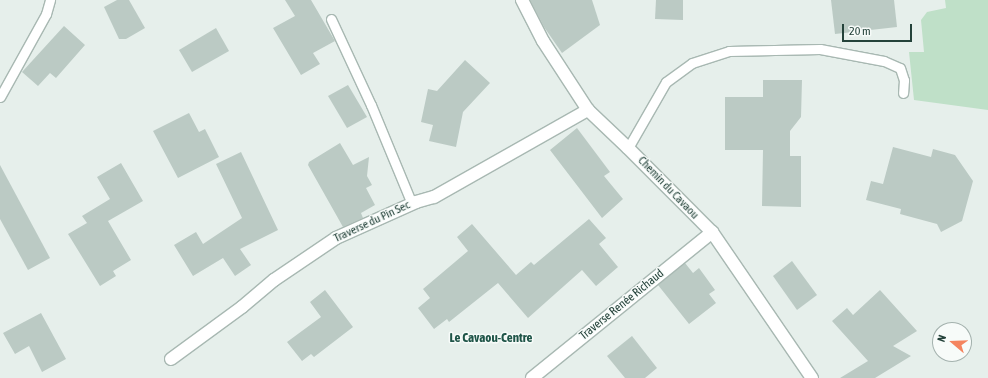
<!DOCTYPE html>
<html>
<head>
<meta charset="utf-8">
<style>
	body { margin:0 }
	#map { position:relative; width:988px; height:378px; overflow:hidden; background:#e6efeb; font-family:"Asap Condensed",sans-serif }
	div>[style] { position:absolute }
	.green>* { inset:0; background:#bfe0c8 }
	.building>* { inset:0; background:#bbcac4 }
	.roads { filter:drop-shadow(1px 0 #a8b8b2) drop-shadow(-1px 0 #a8b8b2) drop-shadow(0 1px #a8b8b2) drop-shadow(0 -1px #a8b8b2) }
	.lane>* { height:9px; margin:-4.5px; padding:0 4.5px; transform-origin:4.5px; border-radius:4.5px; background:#fff }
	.street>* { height:12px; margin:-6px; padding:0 6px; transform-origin:6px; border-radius:6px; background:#fff }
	span { translate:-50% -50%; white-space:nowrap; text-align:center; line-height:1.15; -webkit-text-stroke:3px #f7fbf9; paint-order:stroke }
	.street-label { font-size:12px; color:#24423a }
	.neighbourhood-label { font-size:13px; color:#1f5548; font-weight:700 }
	.north { position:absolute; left:932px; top:322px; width:40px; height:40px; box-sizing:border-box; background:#f7fbf9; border:1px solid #a3b1ad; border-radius:50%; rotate:289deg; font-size:11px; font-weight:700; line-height:16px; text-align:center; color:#24423a }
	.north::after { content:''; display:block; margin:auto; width:14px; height:18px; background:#f4845f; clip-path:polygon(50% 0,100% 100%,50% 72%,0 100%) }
	.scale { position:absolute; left:842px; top:24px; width:70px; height:18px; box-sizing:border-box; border:2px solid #24423a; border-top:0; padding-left:5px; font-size:12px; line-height:14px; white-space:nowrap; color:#24423a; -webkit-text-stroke:3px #f7fbf9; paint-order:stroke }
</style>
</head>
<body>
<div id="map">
	<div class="green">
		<div style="clip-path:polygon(945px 0,988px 0,988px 110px,914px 100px,909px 52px,924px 52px,921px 20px,927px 12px,946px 8px)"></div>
	</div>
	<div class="building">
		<div style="clip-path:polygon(117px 0,129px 0,145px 28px,126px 39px,119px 39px,104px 7px)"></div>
		<div style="clip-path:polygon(285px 0,311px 0,335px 41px,313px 53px,320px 64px,301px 75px,273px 28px,295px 16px)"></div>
		<div style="clip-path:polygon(530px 0,592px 0,600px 25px,562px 53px,544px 27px)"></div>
		<div style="clip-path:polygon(656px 0,683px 0,683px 20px,655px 19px)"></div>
		<div style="clip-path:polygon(831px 0,894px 0,897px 27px,835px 34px)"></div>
		<div style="clip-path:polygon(64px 26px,85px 45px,56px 78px,50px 73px,38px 86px,22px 72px)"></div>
		<div style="clip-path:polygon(216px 28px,229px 51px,192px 72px,179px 50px)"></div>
		<div style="clip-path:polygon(465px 60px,490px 83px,463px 112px,456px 147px,429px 141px,433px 125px,421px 122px,428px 89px,437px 91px)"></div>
		<div style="clip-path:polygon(763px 80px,802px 80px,801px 117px,790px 131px,790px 156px,801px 156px,801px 207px,762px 206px,763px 150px,725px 150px,725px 97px,763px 97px)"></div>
		<div style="clip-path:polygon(348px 85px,367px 117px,347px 128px,328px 96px)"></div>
		<div style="clip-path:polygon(189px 113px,199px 132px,205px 129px,219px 157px,178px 178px,153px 131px)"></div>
		<div style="clip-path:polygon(577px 128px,610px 172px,604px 176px,623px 199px,602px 218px,550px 150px)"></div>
		<div style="clip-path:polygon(340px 143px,353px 165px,369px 157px,367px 176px,372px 185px,366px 188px,375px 205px,361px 213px,363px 218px,343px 227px,308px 165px,309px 162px)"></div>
		<div style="clip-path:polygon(893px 147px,931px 157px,933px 149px,955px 155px,973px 181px,962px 221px,941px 232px,937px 224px,900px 214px,901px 209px,866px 200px,871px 181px,883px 184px)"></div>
		<div style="clip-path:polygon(241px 152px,278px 230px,240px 249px,251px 265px,235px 276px,223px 258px,193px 276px,174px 245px,196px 232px,203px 244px,242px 218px,216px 164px)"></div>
		<div style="clip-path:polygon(121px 163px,143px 201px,108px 221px,131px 260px,113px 271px,116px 276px,100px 286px,68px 234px,87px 223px,82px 216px,110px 199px,97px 177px)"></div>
		<div style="clip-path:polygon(0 165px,50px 258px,28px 270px,0 219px)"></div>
		<div style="clip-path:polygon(589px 219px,606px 238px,599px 244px,618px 267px,596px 286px,582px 270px,528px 318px,498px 283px,449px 322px,447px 319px,434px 329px,418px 308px,430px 298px,423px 289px,468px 251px,457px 237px,472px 224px,516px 275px,531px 262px,534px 265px)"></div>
		<div style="clip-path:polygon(792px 261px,817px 295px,797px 310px,773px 276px)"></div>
		<div style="clip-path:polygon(685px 263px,693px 273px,699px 268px,715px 290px,709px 294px,716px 303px,689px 324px,658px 285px)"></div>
		<div style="clip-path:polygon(325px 290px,353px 327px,314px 357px,311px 354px,302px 361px,287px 342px,321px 317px,310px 302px)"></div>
		<div style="clip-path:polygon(880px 290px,917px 331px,893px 346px,911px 356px,875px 378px,840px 378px,868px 361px,832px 321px,847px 308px,853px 315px)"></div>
		<div style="clip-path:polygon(41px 313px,66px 359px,42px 372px,29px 346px,15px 354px,3px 333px)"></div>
		<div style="clip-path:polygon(632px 336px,657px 368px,645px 378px,625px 378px,607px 356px)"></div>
	</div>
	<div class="roads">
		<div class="lane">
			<div style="left:331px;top:19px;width:95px;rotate:65.1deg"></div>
			<div style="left:371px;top:105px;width:107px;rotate:67.5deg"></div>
			<div style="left:0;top:97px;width:95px;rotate:-61deg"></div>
			<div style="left:46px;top:14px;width:15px;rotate:-74deg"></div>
			<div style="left:628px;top:148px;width:76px;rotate:-60.1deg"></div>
			<div style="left:666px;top:82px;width:32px;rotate:-36deg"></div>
			<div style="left:692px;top:63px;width:39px;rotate:-18deg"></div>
			<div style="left:729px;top:51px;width:91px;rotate:-1.3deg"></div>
			<div style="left:820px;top:49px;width:65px;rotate:10.6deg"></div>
			<div style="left:884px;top:61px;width:17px;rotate:24deg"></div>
			<div style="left:900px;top:68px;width:13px;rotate:72deg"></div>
			<div style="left:904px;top:80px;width:13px;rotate:94deg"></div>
		</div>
		<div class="street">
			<div style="left:522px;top:0;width:46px;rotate:62.9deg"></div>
			<div style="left:543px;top:41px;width:82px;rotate:56.9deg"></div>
			<div style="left:588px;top:110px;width:55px;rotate:43.5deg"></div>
			<div style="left:628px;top:148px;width:119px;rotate:45deg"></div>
			<div style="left:712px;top:232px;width:177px;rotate:55.6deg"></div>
			<div style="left:171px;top:359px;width:88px;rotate:-36.2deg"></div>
			<div style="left:242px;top:307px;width:42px;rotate:-40.2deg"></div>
			<div style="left:274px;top:280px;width:75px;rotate:-34.1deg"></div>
			<div style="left:336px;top:238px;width:88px;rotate:-24.2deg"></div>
			<div style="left:416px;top:202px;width:19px;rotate:-16deg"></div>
			<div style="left:434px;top:197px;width:177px;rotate:-29.5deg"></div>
			<div style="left:532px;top:378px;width:232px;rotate:-39deg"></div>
		</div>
	</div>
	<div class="street-label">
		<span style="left:668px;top:188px;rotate:46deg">Chemin du Cavaou</span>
		<span style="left:372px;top:222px;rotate:-25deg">Traverse du Pin Sec</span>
		<span style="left:622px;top:305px;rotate:-39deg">Traverse Renée Richaud</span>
	</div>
	<div class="neighbourhood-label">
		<span style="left:491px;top:338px">Le Cavaou-Centre</span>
	</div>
	<div class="north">N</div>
	<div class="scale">20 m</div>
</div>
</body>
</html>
